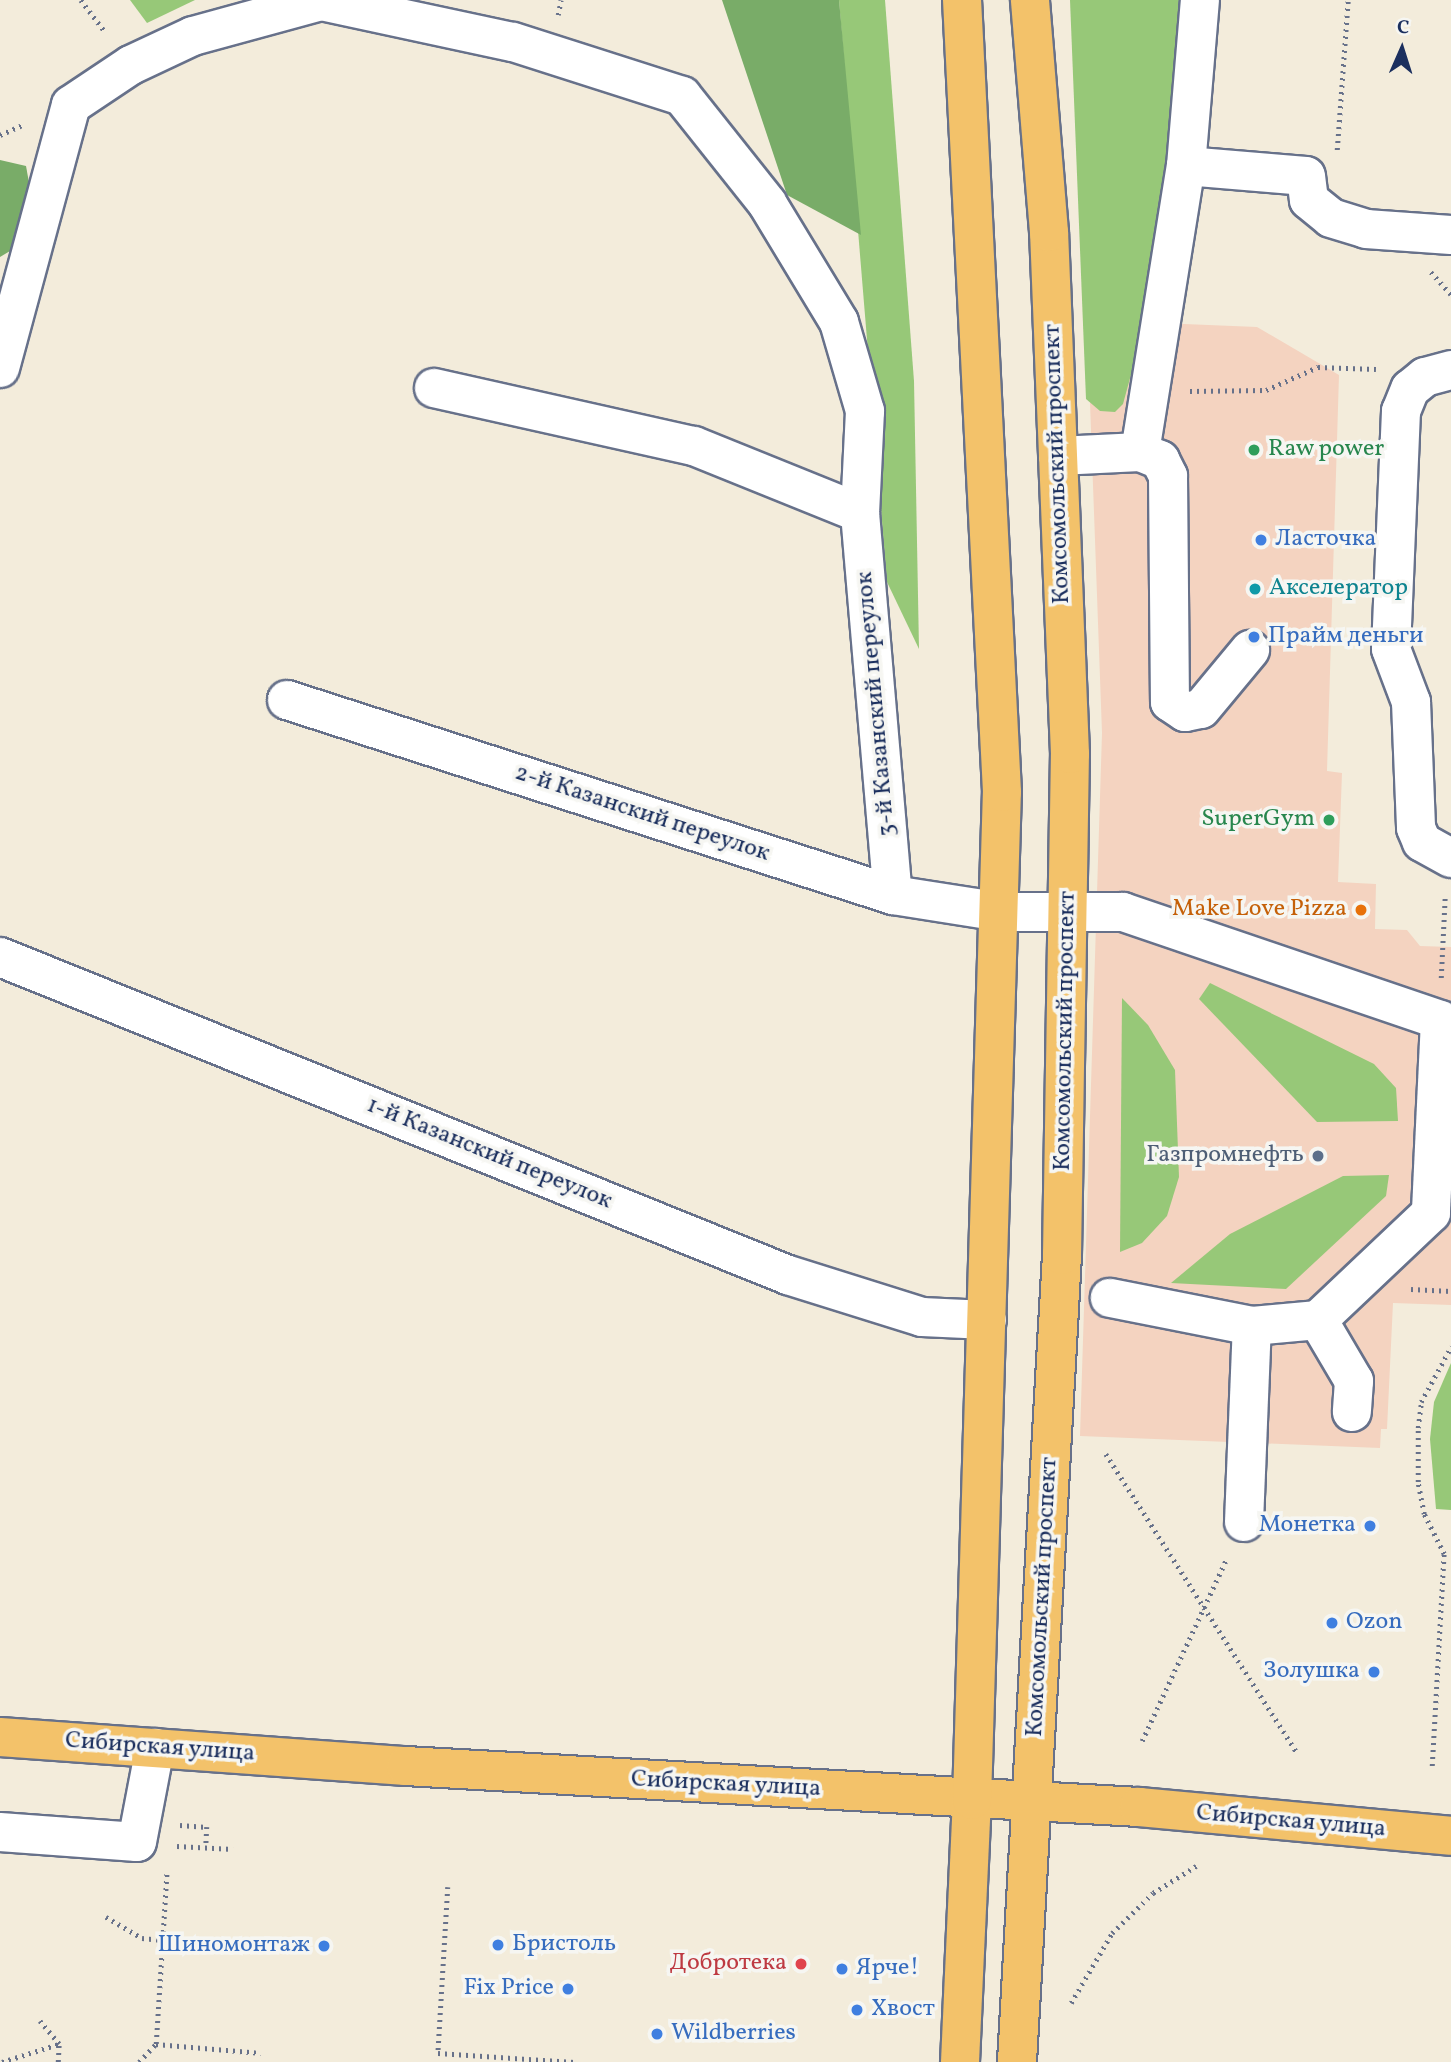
<!DOCTYPE html>
<html>
<head>
<meta charset="utf-8">
<style>
	body { margin:0 }
	#map { position:relative; width:1451px; height:2062px; overflow:hidden; background:#f3ecdb; font-family:Vollkorn,serif }
	div>[style] { position:absolute }
	.built>* { inset:0; background:#f4d3c0 }
	.green>* { inset:0; background:#97c878 }
	.forest>* { inset:0; background:#79ac68 }
	.path>* { height:4.5px; margin-top:-2.25px; transform-origin:0; background:repeating-linear-gradient(90deg,#67718a 0 2px,transparent 0 7px) }
	.roads { filter:drop-shadow(2px 0 #67718a) drop-shadow(-2px 0 #67718a) drop-shadow(0 2px #67718a) drop-shadow(0 -2px #67718a) }
	.minor>* { height:38px; margin:-19px; padding:0 19px; transform-origin:19px; border-radius:19px; background:#fff }
	.major>* { height:38px; margin:-19px; padding:0 19px; transform-origin:19px; border-radius:19px; background:#f3c26a }
	.dots>* { width:19px; height:19px; translate:-50% -50%; box-sizing:border-box; border:4px solid #f6f6f2; border-radius:50% }
	span { translate:-50% -50%; white-space:nowrap; text-align:center; line-height:1.15; -webkit-text-stroke:7px #f6f6f2; paint-order:stroke }
	.leisure-label { font-size:24px; color:#27864d }
	.left { translate:0 -50%; text-align:left }
	.right { translate:-100% -50%; text-align:right }
	.street-label { font-size:24px; color:#1b2f5e }
	.shop-label { font-size:24px; color:#366cbe }
	.culture-label { font-size:24px; color:#0d838f }
	.food-label { font-size:24px; color:#c56008 }
	.service-label { font-size:24px; color:#4e5e75 }
	.health-label { font-size:24px; color:#be3a42 }
	.north { position:absolute; left:1367px; top:14px; width:70px; height:70px; -webkit-text-stroke:5px #f6f6f2; paint-order:stroke; rotate:3deg; font-size:19px; font-weight:700; line-height:28px; text-align:center; color:#1b2f5e }
	.north::after { content:''; display:block; margin:auto; width:24px; height:32px; background:#1b2f5e; clip-path:polygon(50% 0,100% 100%,50% 72%,0 100%) }
</style>
</head>
<body>
<div id="map">
	<div class="built">
		<div style="clip-path:polygon(1087px 320px,1257px 327px,1339px 375px,1327px 771px,1342px 773px,1338px 882px,1376px 884px,1375px 929px,1407px 930px,1420px 946px,1451px 947px,1451px 1305px,1393px 1303px,1387px 1429px,1381px 1429px,1380px 1448px,1080px 1436px,1102px 733px)"></div>
	</div>
	<div class="green">
		<div style="clip-path:polygon(130px 0,195px 0,147px 23px)"></div>
		<div style="clip-path:polygon(839px 0,885px 0,914px 381px,919px 649px,887px 582px)"></div>
		<div style="clip-path:polygon(1070px 0,1185px 0,1167px 174px,1138px 349px,1123px 404px,1115px 412px,1100px 411px,1086px 399px)"></div>
		<div style="clip-path:polygon(1210px 983px,1374px 1064px,1396px 1088px,1398px 1121px,1317px 1122px,1199px 999px)"></div>
		<div style="clip-path:polygon(1122px 998px,1148px 1025px,1175px 1070px,1179px 1177px,1167px 1216px,1142px 1243px,1120px 1252px)"></div>
		<div style="clip-path:polygon(1389px 1175px,1386px 1196px,1286px 1289px,1171px 1283px,1230px 1234px,1343px 1176px)"></div>
		<div style="clip-path:polygon(1451px 1363px,1451px 1510px,1436px 1509px,1430px 1439px,1434px 1402px)"></div>
	</div>
	<div class="forest">
		<div style="clip-path:polygon(722px 0,839px 0,861px 235px,787px 195px)"></div>
		<div style="clip-path:polygon(0 160px,26px 166px,32px 199px,15px 248px,0 257px)"></div>
	</div>
	<div class="path">
		<div style="left:81px;top:0;width:41px;rotate:52.9deg"></div>
		<div style="left:558px;top:15px;width:15px;rotate:-79deg"></div>
		<div style="left:0;top:135px;width:27px;rotate:-24deg"></div>
		<div style="left:1337px;top:150px;width:150px;rotate:-85.8deg"></div>
		<div style="left:1431px;top:272px;width:30px;rotate:48deg"></div>
		<div style="left:1190px;top:391px;width:76px;rotate:-0.8deg"></div>
		<div style="left:1266px;top:390px;width:57px;rotate:-23.9deg"></div>
		<div style="left:1318px;top:367px;width:58px;rotate:2deg"></div>
		<div style="left:1441px;top:978px;width:82px;rotate:-87.2deg"></div>
		<div style="left:1411px;top:1289px;width:40px;rotate:2.9deg"></div>
		<div style="left:1106px;top:1454px;width:355px;rotate:57.4deg"></div>
		<div style="left:1142px;top:1741px;width:202px;rotate:-65.1deg"></div>
		<div style="left:1432px;top:1766px;width:212px;rotate:-86.8deg"></div>
		<div style="left:1444px;top:1554px;width:45px;rotate:-116.6deg"></div>
		<div style="left:1424px;top:1514px;width:33px;rotate:-101deg"></div>
		<div style="left:1418px;top:1482px;width:54px;rotate:-90deg"></div>
		<div style="left:1418px;top:1428px;width:26px;rotate:-83deg"></div>
		<div style="left:1421px;top:1402px;width:63px;rotate:-61.4deg"></div>
		<div style="left:180px;top:1825px;width:27px;rotate:4deg"></div>
		<div style="left:207px;top:1827px;width:20px;rotate:93deg"></div>
		<div style="left:177px;top:1846px;width:56px;rotate:3.1deg"></div>
		<div style="left:448px;top:1887px;width:166px;rotate:93.4deg"></div>
		<div style="left:438px;top:2053px;width:137px;rotate:3.8deg"></div>
		<div style="left:106px;top:1917px;width:42px;rotate:30.3deg"></div>
		<div style="left:142px;top:1938px;width:20px;rotate:6deg"></div>
		<div style="left:1071px;top:2003px;width:81px;rotate:-59.6deg"></div>
		<div style="left:1112px;top:1933px;width:57px;rotate:-44.3deg"></div>
		<div style="left:1153px;top:1893px;width:51px;rotate:-32.1deg"></div>
		<div style="left:156px;top:2044px;width:105px;rotate:4.9deg"></div>
		<div style="left:2px;top:2062px;width:60px;rotate:-17.5deg"></div>
		<div style="left:59px;top:2044px;width:30px;rotate:-130deg"></div>
		<div style="left:58px;top:2062px;width:18px;rotate:-87deg"></div>
		<div style="left:139px;top:2062px;width:25px;rotate:-47deg"></div>
		<div style="left:156px;top:2044px;width:174px;rotate:-86.4deg"></div>
	</div>
	<div class="roads">
		<div class="minor">
			<div style="left:1186px;top:166px;width:120px;rotate:4.8deg"></div>
			<div style="left:1306px;top:176px;width:24px;rotate:83deg"></div>
			<div style="left:1309px;top:200px;width:28px;rotate:39deg"></div>
			<div style="left:1331px;top:218px;width:37px;rotate:17deg"></div>
			<div style="left:1366px;top:229px;width:85px;rotate:4deg"></div>
			<div style="left:0;top:368px;width:272px;rotate:-74.9deg"></div>
			<div style="left:71px;top:105px;width:72px;rotate:-33.7deg"></div>
			<div style="left:131px;top:65px;width:68px;rotate:-25.1deg"></div>
			<div style="left:193px;top:36px;width:133px;rotate:-15.3deg"></div>
			<div style="left:321px;top:1px;width:196px;rotate:12.1deg"></div>
			<div style="left:513px;top:42px;width:177px;rotate:17.7deg"></div>
			<div style="left:682px;top:96px;width:137px;rotate:51.5deg"></div>
			<div style="left:767px;top:203px;width:139px;rotate:58.8deg"></div>
			<div style="left:839px;top:322px;width:93px;rotate:73.7deg"></div>
			<div style="left:865px;top:411px;width:102px;rotate:92.8deg"></div>
			<div style="left:1451px;top:370px;width:27px;rotate:165deg"></div>
			<div style="left:1425px;top:377px;width:19px;rotate:141deg"></div>
			<div style="left:1410px;top:389px;width:24px;rotate:112deg"></div>
			<div style="left:1401px;top:411px;width:238px;rotate:92.4deg"></div>
			<div style="left:1391px;top:649px;width:57px;rotate:69.3deg"></div>
			<div style="left:1411px;top:702px;width:126px;rotate:87.7deg"></div>
			<div style="left:1416px;top:828px;width:15px;rotate:67deg"></div>
			<div style="left:1422px;top:842px;width:33px;rotate:29deg"></div>
			<div style="left:434px;top:388px;width:266px;rotate:12.6deg"></div>
			<div style="left:694px;top:446px;width:179px;rotate:22deg"></div>
			<div style="left:860px;top:513px;width:383px;rotate:85.1deg"></div>
			<div style="left:1140px;top:452px;width:290px;rotate:-80.9deg"></div>
			<div style="left:1186px;top:166px;width:167px;rotate:-85.2deg"></div>
			<div style="left:1058px;top:456px;width:82px;rotate:-2.8deg"></div>
			<div style="left:1140px;top:452px;width:22px;rotate:22deg"></div>
			<div style="left:1160px;top:460px;width:18px;rotate:63deg"></div>
			<div style="left:1168px;top:476px;width:226px;rotate:89.5deg"></div>
			<div style="left:1170px;top:702px;width:18px;rotate:34deg"></div>
			<div style="left:1185px;top:712px;width:16px;rotate:-11deg"></div>
			<div style="left:1201px;top:709px;width:77px;rotate:-50.3deg"></div>
			<div style="left:287px;top:700px;width:637px;rotate:17.84deg"></div>
			<div style="left:893px;top:895px;width:109px;rotate:8.9deg"></div>
			<div style="left:1001px;top:912px;width:122px"></div>
			<div style="left:1123px;top:912px;width:335px;rotate:18.8deg"></div>
			<div style="left:1440px;top:1020px;width:193px;rotate:92.7deg"></div>
			<div style="left:1431px;top:1213px;width:156px;rotate:136.6deg"></div>
			<div style="left:1318px;top:1320px;width:66px;rotate:174.8deg"></div>
			<div style="left:1252px;top:1326px;width:145px;rotate:-168.8deg"></div>
			<div style="left:0;top:957px;width:850px;rotate:21.98deg"></div>
			<div style="left:788px;top:1275px;width:140px;rotate:17.4deg"></div>
			<div style="left:922px;top:1317px;width:65px;rotate:2.6deg"></div>
			<div style="left:1318px;top:1320px;width:71px;rotate:59.5deg"></div>
			<div style="left:1354px;top:1381px;width:31px;rotate:94deg"></div>
			<div style="left:1244px;top:1522px;width:196px;rotate:-87.7deg"></div>
			<div style="left:0;top:1832px;width:137px;rotate:4.2deg"></div>
			<div style="left:137px;top:1842px;width:96px;rotate:-79.2deg"></div>
		</div>
		<div class="major">
			<div style="left:0;top:1737px;width:407px;rotate:4.1deg"></div>
			<div style="left:406px;top:1766px;width:734px;rotate:3.2deg"></div>
			<div style="left:1139px;top:1807px;width:313px;rotate:5.3deg"></div>
			<div style="left:960px;top:2062px;width:262px;rotate:-87.4deg"></div>
			<div style="left:972px;top:1800px;width:1008px;rotate:-88.3deg"></div>
			<div style="left:1002px;top:792px;width:793px;rotate:-92.89deg"></div>
			<div style="left:1017px;top:2062px;width:808px;rotate:-86.81deg"></div>
			<div style="left:1062px;top:1255px;width:501px;rotate:-89.09deg"></div>
			<div style="left:1070px;top:754px;width:522px;rotate:-92.3deg"></div>
			<div style="left:1049px;top:232px;width:233px;rotate:-94.7deg"></div>
		</div>
	</div>
	<div class="dots">
		<div style="left:1254px;top:450px;background:#2e9e5b"></div>
		<div style="left:1261px;top:540px;background:#3f7fe0"></div>
		<div style="left:1255px;top:589px;background:#0f9aa8"></div>
		<div style="left:1254px;top:637px;background:#3f7fe0"></div>
		<div style="left:1329px;top:820px;background:#2e9e5b"></div>
		<div style="left:1361px;top:910px;background:#e8710a"></div>
		<div style="left:1318px;top:1156px;background:#5c6f8a"></div>
		<div style="left:1370px;top:1526px;background:#3f7fe0"></div>
		<div style="left:1332px;top:1623px;background:#3f7fe0"></div>
		<div style="left:1374px;top:1672px;background:#3f7fe0"></div>
		<div style="left:498px;top:1945px;background:#3f7fe0"></div>
		<div style="left:324px;top:1946px;background:#3f7fe0"></div>
		<div style="left:801px;top:1964px;background:#e0444e"></div>
		<div style="left:842px;top:1969px;background:#3f7fe0"></div>
		<div style="left:568px;top:1989px;background:#3f7fe0"></div>
		<div style="left:857px;top:2010px;background:#3f7fe0"></div>
		<div style="left:657px;top:2034px;background:#3f7fe0"></div>
	</div>
	<div class="leisure-label">
		<span class="left" style="left:1268px;top:450px">Raw power</span>
		<span class="right" style="left:1315px;top:820px">SuperGym</span>
	</div>
	<div class="street-label">
		<span style="left:1058px;top:464px;rotate:-92deg">Комсомольский проспект</span>
		<span style="left:877px;top:704px;rotate:-95deg">3-й Казанский переулок</span>
		<span style="left:642px;top:814px;rotate:18deg">2-й Казанский переулок</span>
		<span style="left:1066px;top:1031px;rotate:-89deg">Комсомольский проспект</span>
		<span style="left:489px;top:1154px;rotate:22deg">1-й Казанский переулок</span>
		<span style="left:1043px;top:1597px;rotate:-87deg">Комсомольский проспект</span>
		<span style="left:160px;top:1748px;rotate:4deg">Сибирская улица</span>
		<span style="left:726px;top:1785px;rotate:3deg">Сибирская улица</span>
		<span style="left:1291px;top:1822px;rotate:5deg">Сибирская улица</span>
	</div>
	<div class="shop-label">
		<span class="left" style="left:1275px;top:540px">Ласточка</span>
		<span class="left" style="left:1268px;top:637px">Прайм деньги</span>
		<span class="right" style="left:1356px;top:1526px">Монетка</span>
		<span class="left" style="left:1346px;top:1623px">Ozon</span>
		<span class="right" style="left:1360px;top:1672px">Золушка</span>
		<span class="left" style="left:512px;top:1945px">Бристоль</span>
		<span class="right" style="left:310px;top:1946px">Шиномонтаж</span>
		<span class="left" style="left:856px;top:1969px">Ярче!</span>
		<span class="right" style="left:554px;top:1989px">Fix Price</span>
		<span class="left" style="left:871px;top:2010px">Хвост</span>
		<span class="left" style="left:671px;top:2034px">Wildberries</span>
	</div>
	<div class="culture-label">
		<span class="left" style="left:1269px;top:589px">Акселератор</span>
	</div>
	<div class="food-label">
		<span class="right" style="left:1347px;top:910px">Make Love Pizza</span>
	</div>
	<div class="service-label">
		<span class="right" style="left:1304px;top:1156px">Газпромнефть</span>
	</div>
	<div class="health-label">
		<span class="right" style="left:787px;top:1964px">Добротека</span>
	</div>
	<div class="north">С</div>
</div>
</body>
</html>
